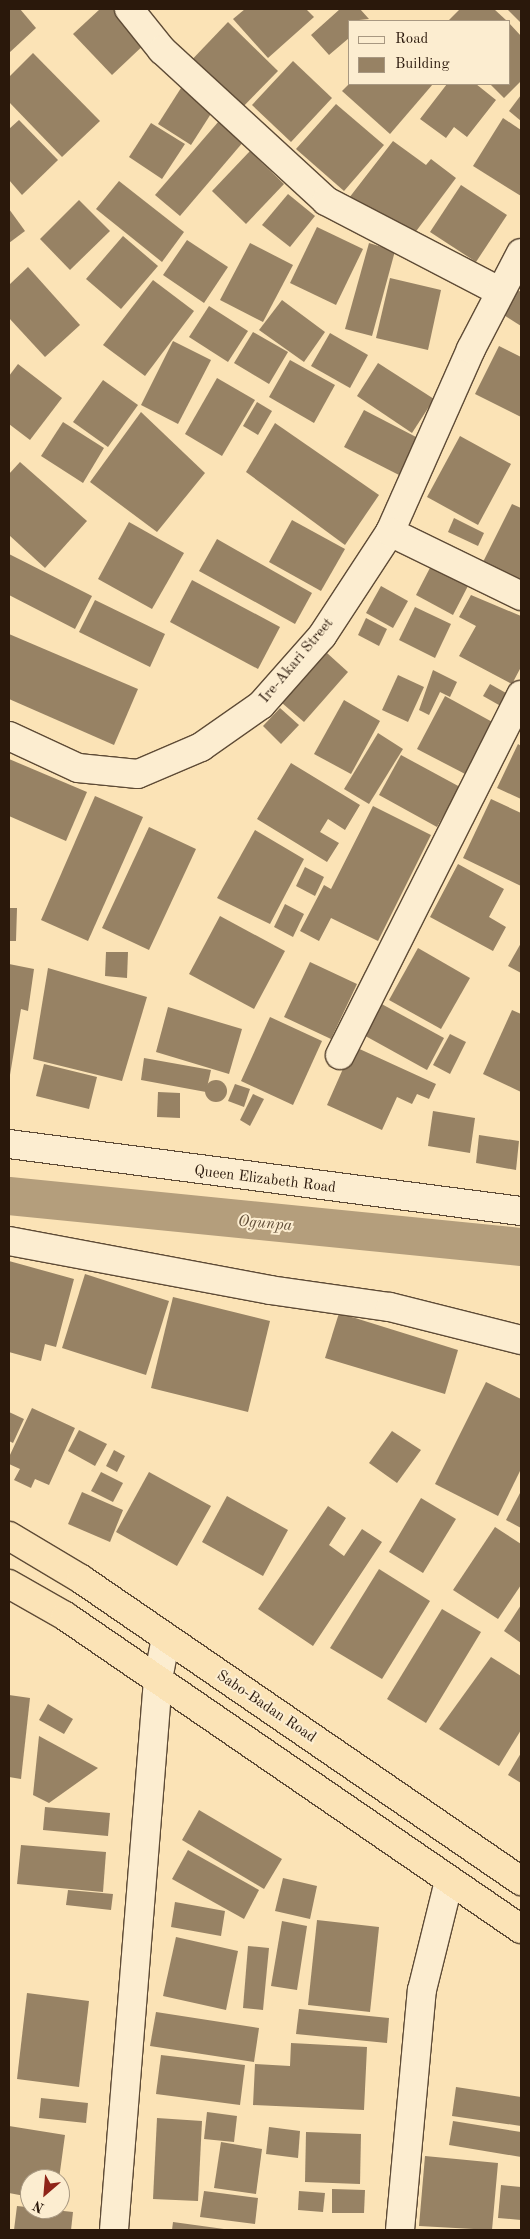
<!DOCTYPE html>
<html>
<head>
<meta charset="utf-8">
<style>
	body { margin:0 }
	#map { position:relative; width:530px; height:2239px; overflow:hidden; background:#fbe3b6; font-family:"Old Standard TT",serif }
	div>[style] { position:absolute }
	.canal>* { height:38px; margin:-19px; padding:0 19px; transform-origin:19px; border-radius:19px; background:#b49e7c }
	.building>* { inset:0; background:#978264 }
	.round { border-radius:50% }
	.roads { filter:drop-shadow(1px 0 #5e4b36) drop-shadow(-1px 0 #5e4b36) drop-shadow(0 1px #5e4b36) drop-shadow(0 -1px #5e4b36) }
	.minor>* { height:28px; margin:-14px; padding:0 14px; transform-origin:14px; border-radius:14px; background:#fcedd0 }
	.trunk>* { height:28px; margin:-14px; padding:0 14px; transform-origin:14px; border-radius:14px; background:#fbe3b6 }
	span { translate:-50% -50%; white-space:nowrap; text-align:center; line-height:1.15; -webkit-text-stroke:4px #fcedd0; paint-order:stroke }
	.street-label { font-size:15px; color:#2a180b }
	.water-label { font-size:16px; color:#614e38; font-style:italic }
	.frame { position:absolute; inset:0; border:10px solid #2a180b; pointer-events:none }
	.legend { position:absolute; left:348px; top:20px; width:162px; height:65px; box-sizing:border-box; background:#fcedd0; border:1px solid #a89881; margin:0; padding:6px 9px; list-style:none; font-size:15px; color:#2a180b }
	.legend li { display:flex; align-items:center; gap:10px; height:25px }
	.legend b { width:25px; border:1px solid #a89881 }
	.north { position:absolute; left:20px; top:2169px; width:50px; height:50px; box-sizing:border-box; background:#fcedd0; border:1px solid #a89881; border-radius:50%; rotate:207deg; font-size:14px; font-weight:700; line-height:20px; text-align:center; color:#2a180b }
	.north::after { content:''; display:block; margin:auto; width:18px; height:22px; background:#8f2418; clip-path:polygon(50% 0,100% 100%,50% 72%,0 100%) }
</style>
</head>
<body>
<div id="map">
	<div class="canal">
		<div style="left:9px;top:1196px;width:515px;rotate:5.69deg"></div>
	</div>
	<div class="building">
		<div style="clip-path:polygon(9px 9px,20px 9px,36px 28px,9px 53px)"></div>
		<div style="clip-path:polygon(100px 9px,119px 9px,149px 40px,112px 75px,73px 34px)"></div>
		<div style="clip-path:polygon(245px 9px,306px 9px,314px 17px,268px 58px,233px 19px)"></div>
		<div style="clip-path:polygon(340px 9px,360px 9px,369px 19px,349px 21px,349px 38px,329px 55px,311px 35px)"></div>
		<div style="clip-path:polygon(460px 9px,494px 9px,507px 21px,448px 21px)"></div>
		<div style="clip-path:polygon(507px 9px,521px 9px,521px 23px)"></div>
		<div style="clip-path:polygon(228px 22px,278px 71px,235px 115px,185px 67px)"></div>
		<div style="clip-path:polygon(509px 23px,521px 36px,521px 81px,504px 98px,490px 84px,509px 84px)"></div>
		<div style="clip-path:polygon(33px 53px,100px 121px,62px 157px,9px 102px,9px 77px)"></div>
		<div style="clip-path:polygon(293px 61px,332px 98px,291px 142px,252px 105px)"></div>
		<div style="clip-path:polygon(349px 84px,433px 84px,390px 134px,342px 91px)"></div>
		<div style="clip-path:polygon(447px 84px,476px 84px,496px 100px,467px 137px,454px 127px,446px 138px,420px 119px)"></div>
		<div style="clip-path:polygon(181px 88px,214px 109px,191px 145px,158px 124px)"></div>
		<div style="clip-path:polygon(521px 95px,521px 121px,509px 111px)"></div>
		<div style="clip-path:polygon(336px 104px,384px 145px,344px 191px,296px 149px)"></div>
		<div style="clip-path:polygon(503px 118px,521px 130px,521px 196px,473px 166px)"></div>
		<div style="clip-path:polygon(19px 120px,58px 160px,22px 195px,9px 180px,9px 129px)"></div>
		<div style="clip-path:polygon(219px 121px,244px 141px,180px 216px,155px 195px)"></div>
		<div style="clip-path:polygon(151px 123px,185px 144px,162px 179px,129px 157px)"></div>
		<div style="clip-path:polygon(393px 141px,426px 165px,431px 159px,456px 178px,414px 234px,396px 221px,390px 229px,349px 198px)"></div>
		<div style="clip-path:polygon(250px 151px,284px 184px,246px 224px,212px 191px)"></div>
		<div style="clip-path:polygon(119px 181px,184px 232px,162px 262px,96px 209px)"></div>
		<div style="clip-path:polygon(461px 185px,507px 215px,476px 262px,430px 232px)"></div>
		<div style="clip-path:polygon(288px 194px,315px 216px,290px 247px,262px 225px)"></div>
		<div style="clip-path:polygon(79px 200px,110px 231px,70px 270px,40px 239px)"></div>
		<div style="clip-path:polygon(9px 209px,25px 231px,9px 243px)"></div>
		<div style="clip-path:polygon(317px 227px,363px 249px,336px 305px,290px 283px)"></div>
		<div style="clip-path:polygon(123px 236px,158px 266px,121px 309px,86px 279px)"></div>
		<div style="clip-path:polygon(187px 240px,228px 267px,204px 303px,163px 275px)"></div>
		<div style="clip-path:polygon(250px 243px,293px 265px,263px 322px,220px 300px)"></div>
		<div style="clip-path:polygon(369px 243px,395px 251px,372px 336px,345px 329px)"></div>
		<div style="clip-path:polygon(28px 267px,80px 325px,45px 357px,9px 318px,9px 285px)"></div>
		<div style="clip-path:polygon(390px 278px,441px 290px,428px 350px,376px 338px)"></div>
		<div style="clip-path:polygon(153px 280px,194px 311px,145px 376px,103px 345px)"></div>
		<div style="clip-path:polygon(514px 288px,521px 292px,521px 326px,499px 312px)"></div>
		<div style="clip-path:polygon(282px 300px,325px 332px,304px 362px,259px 330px)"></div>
		<div style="clip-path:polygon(209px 306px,248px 331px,228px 362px,189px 337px)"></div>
		<div style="clip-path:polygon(253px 332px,288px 352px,269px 384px,234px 363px)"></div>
		<div style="clip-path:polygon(330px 333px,368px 355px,350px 388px,311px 366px)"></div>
		<div style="clip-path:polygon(173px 341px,211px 360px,178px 424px,141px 405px)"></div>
		<div style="clip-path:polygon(499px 346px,521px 357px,521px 417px,475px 394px)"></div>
		<div style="clip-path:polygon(290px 360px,335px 385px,314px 423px,269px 397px)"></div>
		<div style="clip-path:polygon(378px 363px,434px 399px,412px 433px,357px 396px)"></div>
		<div style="clip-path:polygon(18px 364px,62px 398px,30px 440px,9px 424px,9px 376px)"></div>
		<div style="clip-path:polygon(217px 378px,255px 400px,222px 456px,185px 434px)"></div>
		<div style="clip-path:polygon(103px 380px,138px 405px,108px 447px,73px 422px)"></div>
		<div style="clip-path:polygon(257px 402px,272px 411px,258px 435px,243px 426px)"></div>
		<div style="clip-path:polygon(364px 410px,418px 438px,399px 475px,344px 447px)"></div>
		<div style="clip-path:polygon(141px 412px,205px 473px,157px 532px,90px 482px)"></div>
		<div style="clip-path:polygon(63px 422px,104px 448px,83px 483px,41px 456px)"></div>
		<div style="clip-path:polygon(275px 423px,379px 495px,345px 545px,246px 472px)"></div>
		<div style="clip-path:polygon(460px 436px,511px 464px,478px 525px,427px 497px)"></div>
		<div style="clip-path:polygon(20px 462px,87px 521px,45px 568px,9px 535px,9px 474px)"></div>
		<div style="clip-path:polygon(512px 504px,521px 508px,521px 588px,480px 568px)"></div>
		<div style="clip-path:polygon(454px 518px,484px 533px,478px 546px,448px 532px)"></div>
		<div style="clip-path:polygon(292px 520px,345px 549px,321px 591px,269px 562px)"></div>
		<div style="clip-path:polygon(129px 522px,184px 553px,152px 609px,98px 579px)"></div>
		<div style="clip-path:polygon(217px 539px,312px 593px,295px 624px,199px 571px)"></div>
		<div style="clip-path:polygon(9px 554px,92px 596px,75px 629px,9px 595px)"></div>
		<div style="clip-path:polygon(433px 562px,470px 582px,453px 615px,416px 595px)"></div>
		<div style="clip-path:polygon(192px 580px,280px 627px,258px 669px,170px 622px)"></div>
		<div style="clip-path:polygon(381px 586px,408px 601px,393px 628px,366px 613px)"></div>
		<div style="clip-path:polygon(471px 595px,521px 616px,521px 667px,512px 684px,459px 656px,476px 626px,459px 617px)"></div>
		<div style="clip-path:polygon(95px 600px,165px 634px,150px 667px,79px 632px)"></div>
		<div style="clip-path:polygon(415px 607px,451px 624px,435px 658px,399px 640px)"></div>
		<div style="clip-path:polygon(366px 618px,387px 629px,379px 646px,358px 635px)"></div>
		<div style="clip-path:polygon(9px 634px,138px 689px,114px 745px,9px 699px)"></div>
		<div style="clip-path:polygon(327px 653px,348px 672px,304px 722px,282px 703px)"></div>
		<div style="clip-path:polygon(433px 670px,457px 682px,450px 697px,440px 692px,429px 715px,419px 710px)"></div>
		<div style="clip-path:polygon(398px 675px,424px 687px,408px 722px,382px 710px)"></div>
		<div style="clip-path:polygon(490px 684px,513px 697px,506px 709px,483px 696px)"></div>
		<div style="clip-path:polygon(445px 696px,496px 724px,469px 776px,417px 749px)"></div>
		<div style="clip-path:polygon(344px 700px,380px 721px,351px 774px,314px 754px)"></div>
		<div style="clip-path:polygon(280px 708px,299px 725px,281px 744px,263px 726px)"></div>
		<div style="clip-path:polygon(378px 733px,403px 749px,369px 804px,344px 789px)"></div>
		<div style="clip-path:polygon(518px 744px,521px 746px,521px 799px,497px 788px)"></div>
		<div style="clip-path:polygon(401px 755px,460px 787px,437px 827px,379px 795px)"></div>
		<div style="clip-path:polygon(9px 759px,87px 792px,66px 841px,9px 816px)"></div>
		<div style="clip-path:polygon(291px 763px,360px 805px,345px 830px,328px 819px,320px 832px,339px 843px,327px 862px,257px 819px)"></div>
		<div style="clip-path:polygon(95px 796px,143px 817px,88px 941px,41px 920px)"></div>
		<div style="clip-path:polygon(491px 799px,521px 813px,521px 886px,463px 858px)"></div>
		<div style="clip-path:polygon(373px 806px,431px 835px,378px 941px,331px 918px,319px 941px,300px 931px,324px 885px,331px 889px)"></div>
		<div style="clip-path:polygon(149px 827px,196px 849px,149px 950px,102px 928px)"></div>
		<div style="clip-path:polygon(255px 830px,304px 859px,270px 924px,217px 898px)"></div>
		<div style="clip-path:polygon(458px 864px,504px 889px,489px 917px,506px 927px,493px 951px,430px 917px)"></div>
		<div style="clip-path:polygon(305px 867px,324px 877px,315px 896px,296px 886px)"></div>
		<div style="clip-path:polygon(285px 904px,304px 914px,293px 937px,274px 927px)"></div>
		<div style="clip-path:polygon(9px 908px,17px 908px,16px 941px,9px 941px)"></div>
		<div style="clip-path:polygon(220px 916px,285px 951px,254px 1009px,189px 974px)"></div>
		<div style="clip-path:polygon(521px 943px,521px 973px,508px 966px)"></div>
		<div style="clip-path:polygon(418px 948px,470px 978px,441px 1029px,389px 1000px)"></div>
		<div style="clip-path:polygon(106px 952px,128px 952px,127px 978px,105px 976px)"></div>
		<div style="clip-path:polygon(310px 962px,357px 984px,331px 1039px,284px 1017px)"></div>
		<div style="clip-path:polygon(9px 964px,34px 969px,28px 1011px,21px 1009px,10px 1075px)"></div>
		<div style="clip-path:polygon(48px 968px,147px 997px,122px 1081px,33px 1059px)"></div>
		<div style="clip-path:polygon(378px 1002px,444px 1038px,427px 1070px,360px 1033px)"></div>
		<div style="clip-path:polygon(168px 1007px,242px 1029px,229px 1074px,156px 1052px)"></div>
		<div style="clip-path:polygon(512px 1010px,521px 1014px,521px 1092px,483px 1074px)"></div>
		<div style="clip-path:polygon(270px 1017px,322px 1041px,293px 1105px,241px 1081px)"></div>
		<div style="clip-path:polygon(450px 1034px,466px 1042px,450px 1074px,433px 1065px)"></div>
		<div style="clip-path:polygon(353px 1046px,436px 1084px,429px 1099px,417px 1094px,412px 1104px,397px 1097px,382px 1130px,327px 1105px)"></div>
		<div style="clip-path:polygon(144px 1058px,211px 1070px,206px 1092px,141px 1080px)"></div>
		<div style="clip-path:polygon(44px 1064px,97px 1077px,89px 1109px,36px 1096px)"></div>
		<div class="round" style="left:205px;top:1080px;width:22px;height:22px"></div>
		<div style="clip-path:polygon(235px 1084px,250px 1089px,244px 1107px,228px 1101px)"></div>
		<div style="clip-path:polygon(158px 1092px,180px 1093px,180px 1118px,157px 1117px)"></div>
		<div style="clip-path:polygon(253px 1094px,264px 1099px,250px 1126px,240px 1120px)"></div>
		<div style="clip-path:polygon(433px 1111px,475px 1118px,470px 1153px,428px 1146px)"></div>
		<div style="clip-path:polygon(479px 1135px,519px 1141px,516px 1170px,476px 1163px)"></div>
		<div style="clip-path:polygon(9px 1261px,74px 1279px,56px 1347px,45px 1344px,41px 1361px,9px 1352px)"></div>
		<div style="clip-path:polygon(85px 1274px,169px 1301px,146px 1375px,62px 1348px)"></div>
		<div style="clip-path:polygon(173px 1297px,270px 1321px,248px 1412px,151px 1388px)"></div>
		<div style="clip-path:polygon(339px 1313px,458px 1350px,445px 1394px,325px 1358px)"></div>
		<div style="clip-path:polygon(486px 1382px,521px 1399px,521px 1469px,498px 1516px,435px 1484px)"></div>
		<div style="clip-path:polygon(32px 1408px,75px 1428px,49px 1485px,35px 1479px,31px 1488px,14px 1480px,20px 1469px,9px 1464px,9px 1457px)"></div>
		<div style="clip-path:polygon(9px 1412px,24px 1419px,13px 1443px,9px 1441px)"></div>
		<div style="clip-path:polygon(79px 1430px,107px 1444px,95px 1466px,68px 1451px)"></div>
		<div style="clip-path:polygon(392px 1431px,421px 1450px,397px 1483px,369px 1463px)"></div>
		<div style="clip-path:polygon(114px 1450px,125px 1456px,117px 1472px,106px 1466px)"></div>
		<div style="clip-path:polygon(101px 1472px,123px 1483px,113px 1502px,91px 1491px)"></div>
		<div style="clip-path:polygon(149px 1472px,211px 1506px,177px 1566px,116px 1532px)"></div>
		<div style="clip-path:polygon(521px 1491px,521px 1528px,506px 1520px)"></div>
		<div style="clip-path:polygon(82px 1492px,123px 1510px,110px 1542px,68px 1524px)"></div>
		<div style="clip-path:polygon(227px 1496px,288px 1530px,263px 1576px,202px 1542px)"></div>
		<div style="clip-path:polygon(421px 1498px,456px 1519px,423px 1573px,389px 1552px)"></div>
		<div style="clip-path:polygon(328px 1506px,346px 1518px,329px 1545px,344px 1556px,362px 1529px,382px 1542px,313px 1646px,258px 1609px)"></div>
		<div style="clip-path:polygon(495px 1527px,521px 1544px,521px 1585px,498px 1619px,453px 1590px)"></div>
		<div style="clip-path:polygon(379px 1569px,430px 1601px,382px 1679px,330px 1648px)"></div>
		<div style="clip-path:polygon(521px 1605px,521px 1643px,504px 1631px)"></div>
		<div style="clip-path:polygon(442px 1609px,481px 1632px,426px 1723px,387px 1699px)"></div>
		<div style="clip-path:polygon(491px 1657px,521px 1676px,521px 1730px,499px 1766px,439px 1729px)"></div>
		<div style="clip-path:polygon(9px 1695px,30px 1698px,21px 1779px,9px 1777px)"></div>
		<div style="clip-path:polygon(48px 1704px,73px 1719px,64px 1734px,39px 1720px)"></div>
		<div style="clip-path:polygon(39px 1736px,98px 1768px,49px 1803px,33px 1795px)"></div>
		<div style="clip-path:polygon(521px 1753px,521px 1783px,508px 1775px)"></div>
		<div style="clip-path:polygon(45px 1807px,110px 1813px,108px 1836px,43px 1830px)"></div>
		<div style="clip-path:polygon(199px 1810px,282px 1859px,264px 1889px,182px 1840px)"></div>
		<div style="clip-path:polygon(21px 1845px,106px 1852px,103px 1892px,17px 1884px)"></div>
		<div style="clip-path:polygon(188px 1850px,259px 1890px,244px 1919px,172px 1879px)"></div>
		<div style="clip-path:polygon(283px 1878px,317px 1886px,310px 1919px,275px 1911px)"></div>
		<div style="clip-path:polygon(68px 1890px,113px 1894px,111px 1910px,66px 1905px)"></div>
		<div style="clip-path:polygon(175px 1902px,225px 1911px,221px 1936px,171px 1927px)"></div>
		<div style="clip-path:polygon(317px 1920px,379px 1927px,370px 2012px,308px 2005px)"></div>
		<div style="clip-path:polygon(282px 1921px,307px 1926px,297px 1990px,271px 1986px)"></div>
		<div style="clip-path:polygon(176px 1937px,238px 1951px,226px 2010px,163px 1996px)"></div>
		<div style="clip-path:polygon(248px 1946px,269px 1948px,263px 2010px,243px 2008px)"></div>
		<div style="clip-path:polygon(27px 1993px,89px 2001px,79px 2087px,17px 2079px)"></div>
		<div style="clip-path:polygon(299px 2009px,389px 2018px,387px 2043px,296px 2034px)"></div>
		<div style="clip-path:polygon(156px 2012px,259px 2028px,254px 2062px,150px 2046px)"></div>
		<div style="clip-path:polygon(291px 2043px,367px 2047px,364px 2110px,253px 2105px,255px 2064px,290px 2066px)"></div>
		<div style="clip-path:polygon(161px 2055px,245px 2065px,240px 2105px,156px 2094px)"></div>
		<div style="clip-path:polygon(456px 2087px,521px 2097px,521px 2126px,452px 2116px)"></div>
		<div style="clip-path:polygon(41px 2098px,88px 2103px,86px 2123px,39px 2118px)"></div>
		<div style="clip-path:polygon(207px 2112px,237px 2116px,234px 2142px,204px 2139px)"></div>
		<div style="clip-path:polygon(157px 2118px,202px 2121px,198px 2201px,153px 2199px)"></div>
		<div style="clip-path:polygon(453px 2121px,521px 2132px,521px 2157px,449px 2145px)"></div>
		<div style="clip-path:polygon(9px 2126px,65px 2135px,59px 2179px,30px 2179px,30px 2197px,9px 2193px)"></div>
		<div style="clip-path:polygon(269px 2127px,300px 2131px,298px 2158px,266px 2154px)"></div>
		<div style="clip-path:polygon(306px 2132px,361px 2134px,360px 2184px,305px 2182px)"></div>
		<div style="clip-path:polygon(221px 2142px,262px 2149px,256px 2194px,214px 2188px)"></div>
		<div style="clip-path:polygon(425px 2156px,498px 2163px,492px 2230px,419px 2226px)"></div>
		<div style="clip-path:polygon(501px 2185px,521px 2187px,521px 2220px,498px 2218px)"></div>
		<div style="clip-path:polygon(332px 2189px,365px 2190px,364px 2213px,332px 2213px)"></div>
		<div style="clip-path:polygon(204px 2191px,258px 2198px,255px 2224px,200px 2217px)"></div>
		<div style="clip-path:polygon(299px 2191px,325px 2193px,323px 2212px,298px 2210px)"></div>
		<div style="clip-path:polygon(17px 2206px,73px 2212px,71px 2230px,14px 2230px)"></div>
		<div style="clip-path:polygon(173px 2222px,224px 2229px,224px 2230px,172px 2230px)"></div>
	</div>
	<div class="roads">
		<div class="minor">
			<div style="left:129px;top:9px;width:53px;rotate:51.2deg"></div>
			<div style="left:162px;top:50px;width:223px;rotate:42.6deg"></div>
			<div style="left:326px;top:201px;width:195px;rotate:27.5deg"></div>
			<div style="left:390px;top:532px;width:200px;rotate:-66.1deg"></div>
			<div style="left:471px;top:349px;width:108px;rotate:-62.5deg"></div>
			<div style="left:9px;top:736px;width:76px;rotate:24.9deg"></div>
			<div style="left:78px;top:768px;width:60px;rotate:5.7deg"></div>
			<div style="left:138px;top:774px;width:69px;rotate:-23.2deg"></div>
			<div style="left:201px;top:747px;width:73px;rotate:-35deg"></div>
			<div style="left:261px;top:705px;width:92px;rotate:-48.5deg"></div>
			<div style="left:322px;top:636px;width:124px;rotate:-56.8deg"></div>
			<div style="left:390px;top:532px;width:146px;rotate:26deg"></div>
			<div style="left:340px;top:1055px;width:403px;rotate:-63.3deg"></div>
			<div style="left:9px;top:1144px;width:516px;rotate:7.46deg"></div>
			<div style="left:9px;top:1241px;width:266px;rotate:10.6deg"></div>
			<div style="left:270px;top:1290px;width:121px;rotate:8.1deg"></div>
			<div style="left:390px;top:1307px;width:135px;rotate:14.1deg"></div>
			<div style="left:114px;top:2230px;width:553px;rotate:-85.43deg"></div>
			<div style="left:158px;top:1679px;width:42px;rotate:-79deg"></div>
			<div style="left:400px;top:2230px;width:241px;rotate:-84.8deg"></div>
			<div style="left:422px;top:1990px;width:112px;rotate:-76.1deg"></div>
		</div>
		<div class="trunk">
			<div style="left:9px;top:1536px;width:84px;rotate:30.8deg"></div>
			<div style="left:81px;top:1579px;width:534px;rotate:34.46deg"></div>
			<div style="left:9px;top:1584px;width:64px;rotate:29.7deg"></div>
			<div style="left:65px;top:1616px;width:553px;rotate:34.47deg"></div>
		</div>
	</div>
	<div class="street-label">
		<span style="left:297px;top:661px;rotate:-50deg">Ire-Akari Street</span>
		<span style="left:265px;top:1180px;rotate:7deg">Queen Elizabeth Road</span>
		<span style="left:266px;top:1707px;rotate:34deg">Sabo-Badan Road</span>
	</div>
	<div class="water-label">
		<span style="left:265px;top:1224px;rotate:5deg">Ogunpa</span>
	</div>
	<div class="frame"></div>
	<ul class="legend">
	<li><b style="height:6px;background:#fcedd0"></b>Road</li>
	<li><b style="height:14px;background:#978264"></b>Building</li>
	</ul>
	<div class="north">N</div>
</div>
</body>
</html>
